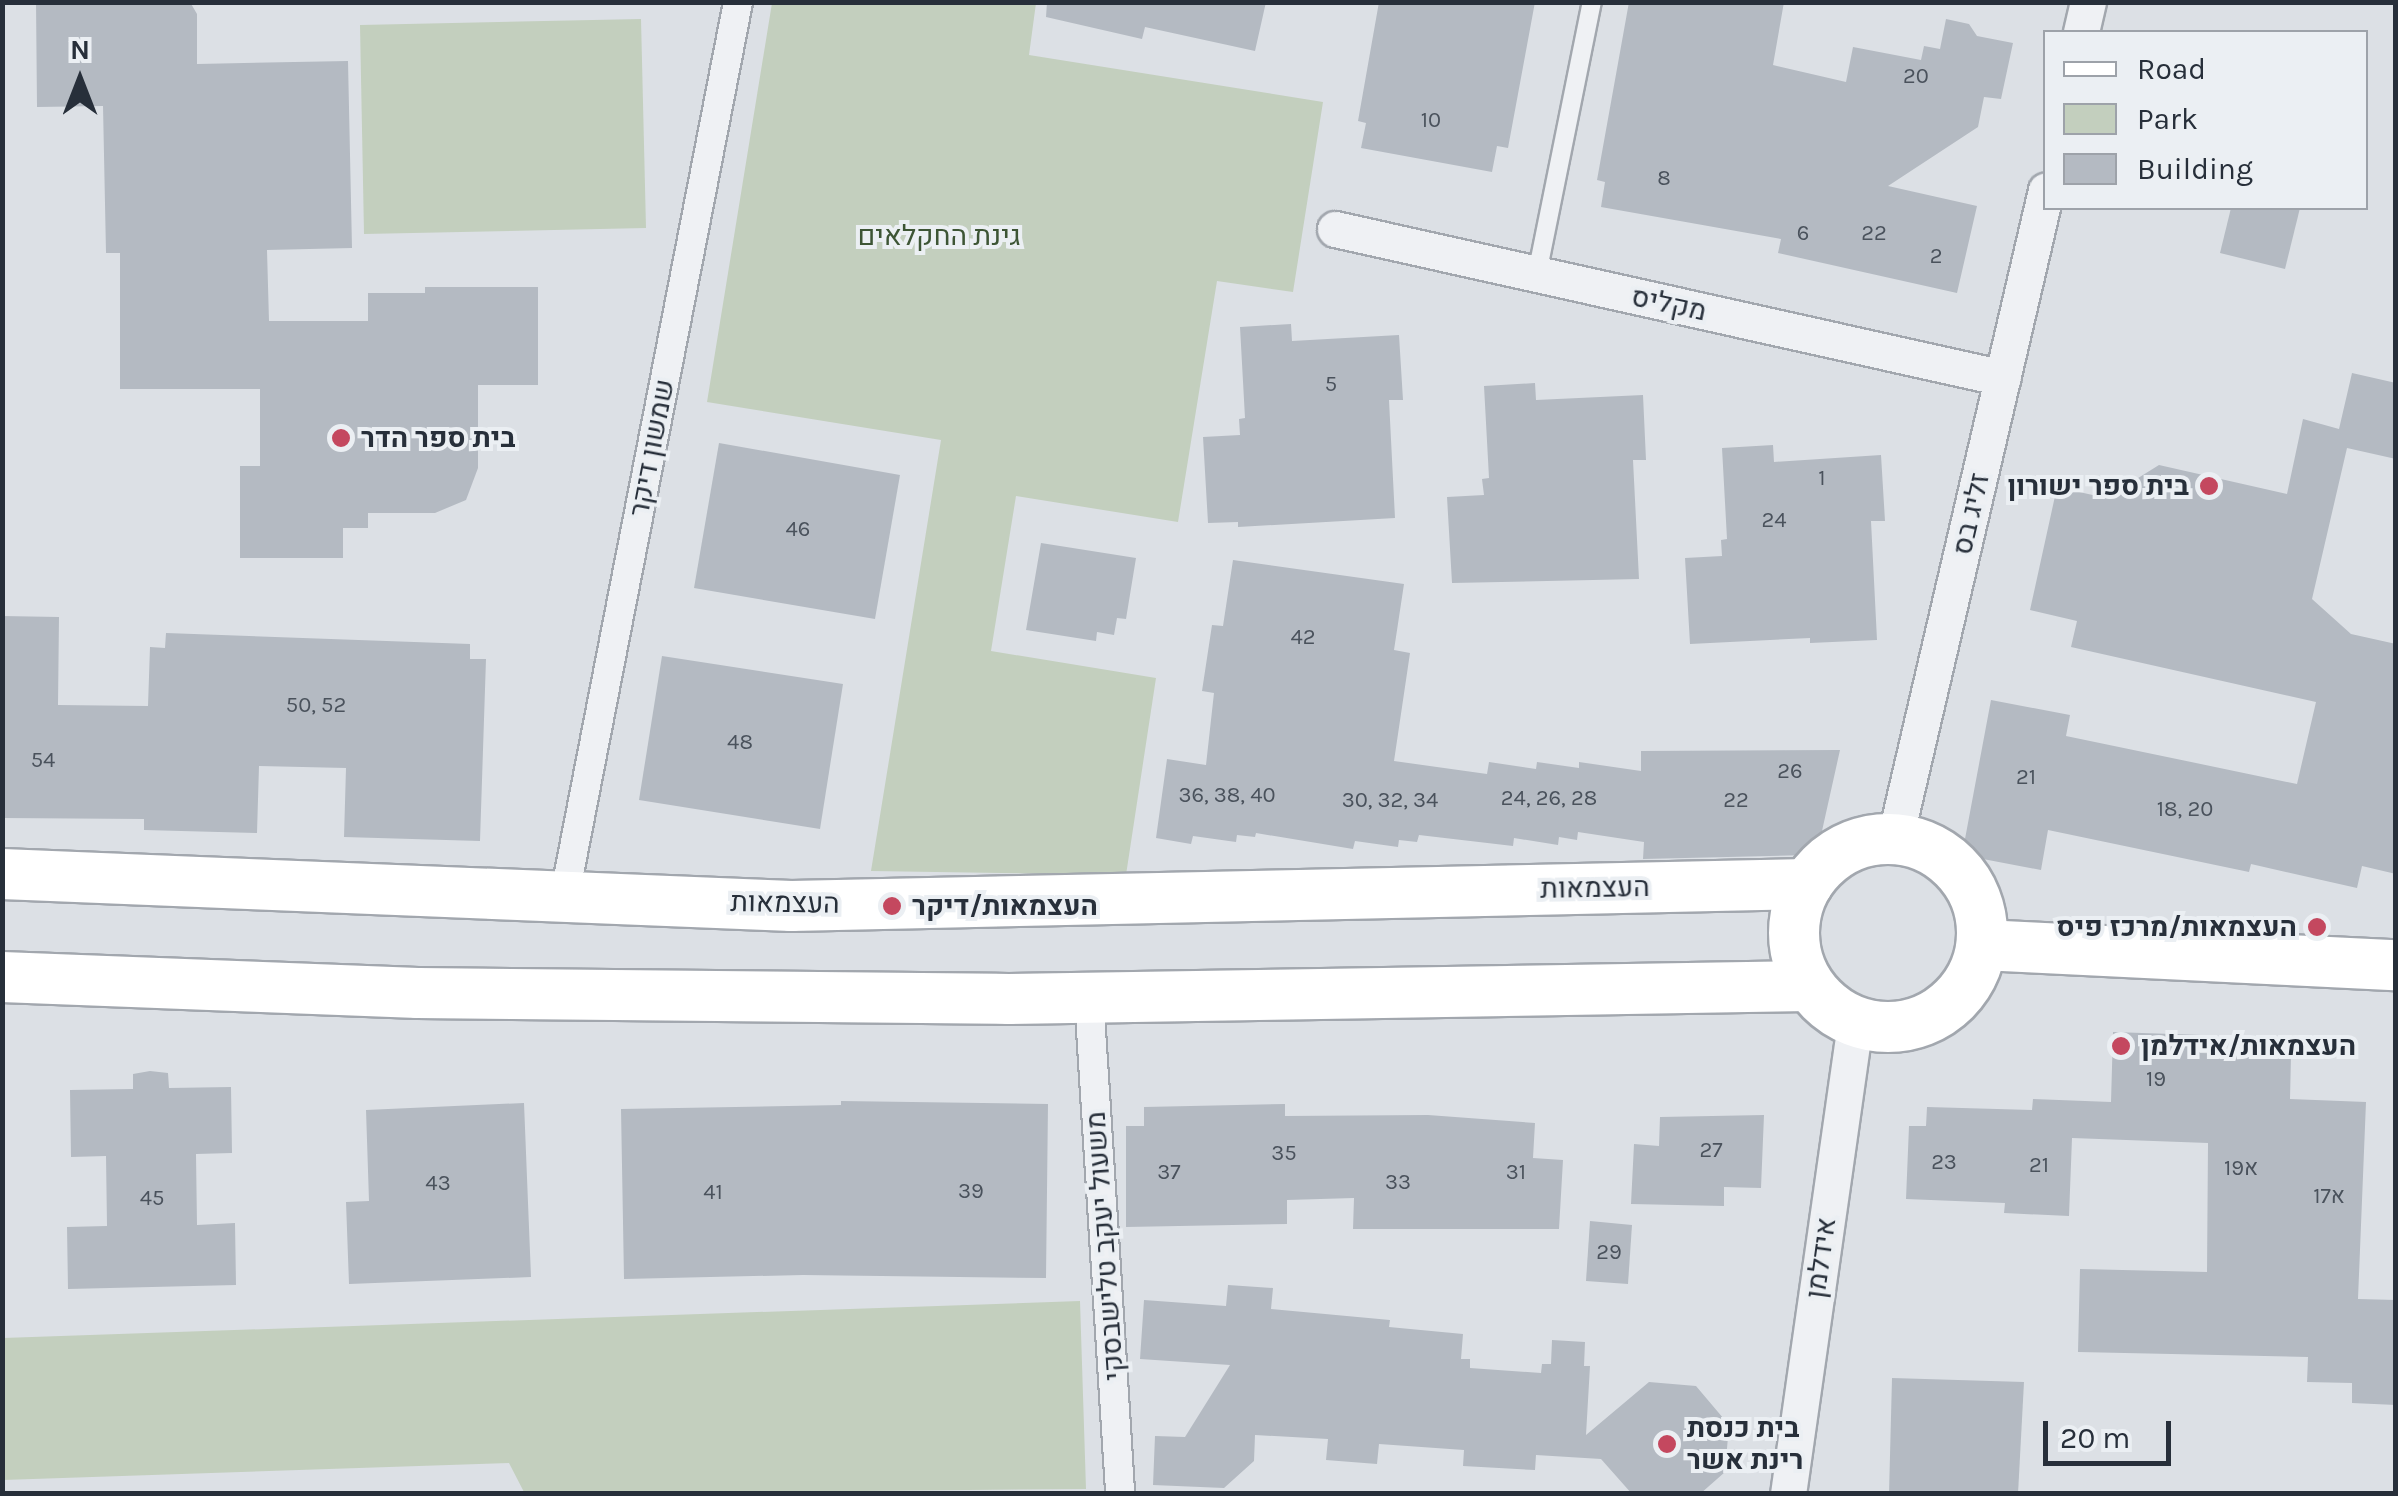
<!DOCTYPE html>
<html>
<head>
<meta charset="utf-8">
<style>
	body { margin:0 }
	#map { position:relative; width:2398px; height:1496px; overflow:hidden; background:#dce0e5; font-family:Karla,Heebo,sans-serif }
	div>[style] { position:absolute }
	.green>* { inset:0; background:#c3cfbe }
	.building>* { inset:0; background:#b4bac2 }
	.roads { filter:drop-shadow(2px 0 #a2a7ae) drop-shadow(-2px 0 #a2a7ae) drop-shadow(0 2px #a2a7ae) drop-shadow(0 -2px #a2a7ae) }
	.service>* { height:18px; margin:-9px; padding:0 9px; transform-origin:9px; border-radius:9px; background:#eff1f4 }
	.pedestrian>* { height:28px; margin:-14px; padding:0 14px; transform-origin:14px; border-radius:14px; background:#eff1f4 }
	.minor>* { height:35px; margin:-17.5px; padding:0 17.5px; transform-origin:17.5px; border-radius:17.5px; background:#eff1f4 }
	.secondary>* { height:50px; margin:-25px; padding:0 25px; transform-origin:25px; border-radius:25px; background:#fff }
	.secondary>.ring { margin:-25px; padding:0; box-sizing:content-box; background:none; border:50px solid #fff; border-radius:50% }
	.dots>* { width:28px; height:28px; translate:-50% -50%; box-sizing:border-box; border:5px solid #ebeff3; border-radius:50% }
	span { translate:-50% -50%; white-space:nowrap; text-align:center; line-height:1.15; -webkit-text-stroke:8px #ebeff3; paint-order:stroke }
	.number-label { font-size:22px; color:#4a525c }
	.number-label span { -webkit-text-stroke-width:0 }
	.park-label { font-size:28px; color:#3d5535 }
	.street-label { font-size:28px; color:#272f3a }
	.poi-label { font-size:28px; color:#272f3a; font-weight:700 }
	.left { translate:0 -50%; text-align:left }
	.right { translate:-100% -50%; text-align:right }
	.frame { position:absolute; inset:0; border:5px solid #272f3a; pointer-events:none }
	.legend { position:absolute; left:2043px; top:30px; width:325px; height:180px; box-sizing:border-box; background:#ebeff3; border:2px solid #9da2a9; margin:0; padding:12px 18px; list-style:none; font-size:30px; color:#272f3a }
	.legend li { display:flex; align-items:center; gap:20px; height:50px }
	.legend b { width:50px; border:2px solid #9da2a9 }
	.north { position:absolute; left:30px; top:30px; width:100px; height:100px; -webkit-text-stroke:8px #ebeff3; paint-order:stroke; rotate:0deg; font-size:28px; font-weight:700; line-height:40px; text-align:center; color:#272f3a }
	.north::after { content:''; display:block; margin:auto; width:35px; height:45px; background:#272f3a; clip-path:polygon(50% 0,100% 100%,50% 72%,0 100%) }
	.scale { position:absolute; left:2043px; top:1421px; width:128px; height:45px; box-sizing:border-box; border:5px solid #272f3a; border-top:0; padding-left:12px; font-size:30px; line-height:35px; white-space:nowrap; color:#272f3a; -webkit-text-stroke:8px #ebeff3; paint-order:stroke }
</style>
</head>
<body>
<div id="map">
	<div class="green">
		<div style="clip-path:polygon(772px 3px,1036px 3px,1029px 55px,1323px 102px,1293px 292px,1217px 281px,1178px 522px,1016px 496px,991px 651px,1156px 678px,1126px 875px,871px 871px,941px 440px,707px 402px)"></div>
		<div style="clip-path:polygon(641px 19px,646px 228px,364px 234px,360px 25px)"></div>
		<div style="clip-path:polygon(1080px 1301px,1086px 1489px,525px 1494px,509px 1463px,3px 1480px,3px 1338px)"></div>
	</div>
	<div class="building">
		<div style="clip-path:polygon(36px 2px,190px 2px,197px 14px,197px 64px,348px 61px,352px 248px,267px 250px,269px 321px,368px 321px,368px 293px,425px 293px,425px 287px,538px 287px,538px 385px,478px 385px,478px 468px,466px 500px,435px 513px,368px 513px,368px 528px,343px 528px,343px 558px,240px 558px,240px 466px,260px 466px,260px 389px,120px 389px,120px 253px,106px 253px,103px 106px,37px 107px)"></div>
		<div style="clip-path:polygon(1047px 2px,1266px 2px,1255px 51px,1145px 27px,1142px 39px,1046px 17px)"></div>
		<div style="clip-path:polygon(1379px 2px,1535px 2px,1508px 148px,1497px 146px,1492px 172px,1361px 148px,1366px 123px,1358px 121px)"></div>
		<div style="clip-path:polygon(1629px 2px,1784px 2px,1773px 65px,1846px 82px,1853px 47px,1921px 60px,1924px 46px,1940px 49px,1946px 19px,1969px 24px,1977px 36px,2013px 43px,2001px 99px,1984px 97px,1978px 127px,1888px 186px,1977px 206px,1957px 293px,1778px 253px,1781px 239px,1601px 207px,1605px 182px,1597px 180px)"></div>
		<div style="clip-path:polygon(2231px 208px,2300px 208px,2285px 269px,2220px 253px)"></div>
		<div style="clip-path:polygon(1291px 324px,1292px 341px,1399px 335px,1403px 400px,1389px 400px,1395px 518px,1238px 527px,1238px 522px,1208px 523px,1203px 437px,1240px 435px,1239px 419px,1245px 418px,1240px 327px)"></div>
		<div style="clip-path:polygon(2352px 373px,2396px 383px,2396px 459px,2347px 448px,2312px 599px,2351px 634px,2396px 644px,2396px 874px,2362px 866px,2357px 888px,2251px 864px,2249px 872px,2048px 830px,2041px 870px,1962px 855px,1991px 700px,2070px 715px,2066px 736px,2297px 784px,2316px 702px,2071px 647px,2077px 621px,2030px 610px,2057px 487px,2106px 498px,2159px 465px,2287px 494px,2303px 419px,2339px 429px)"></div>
		<div style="clip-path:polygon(1535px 383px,1536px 400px,1643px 395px,1646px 460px,1633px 460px,1639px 579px,1452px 583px,1447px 497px,1484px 495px,1482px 479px,1489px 478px,1484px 386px)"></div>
		<div style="clip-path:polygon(719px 443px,900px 475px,875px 619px,694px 588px)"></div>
		<div style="clip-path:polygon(1773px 445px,1774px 462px,1881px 455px,1885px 521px,1871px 521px,1877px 640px,1810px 643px,1810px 638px,1690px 644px,1685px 558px,1722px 556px,1721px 540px,1727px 539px,1722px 448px)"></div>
		<div style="clip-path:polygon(1041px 543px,1136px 558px,1126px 619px,1117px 618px,1114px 635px,1097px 632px,1096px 641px,1026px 630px)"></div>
		<div style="clip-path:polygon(1233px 560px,1404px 584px,1394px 650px,1410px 653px,1394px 761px,1487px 774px,1489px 762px,1536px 769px,1537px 762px,1579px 768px,1579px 762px,1641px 771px,1641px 751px,1840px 750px,1822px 831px,1807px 855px,1643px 859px,1644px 842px,1578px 832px,1577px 840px,1559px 837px,1558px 845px,1514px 838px,1513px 846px,1419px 835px,1417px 842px,1399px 840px,1398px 847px,1355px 841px,1353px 849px,1256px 833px,1255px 837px,1237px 835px,1236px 842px,1193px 836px,1191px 844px,1156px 838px,1167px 759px,1206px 765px,1214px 693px,1202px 691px,1212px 625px,1223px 626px)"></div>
		<div style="clip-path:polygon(2px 616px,59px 617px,58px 705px,148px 706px,150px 647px,165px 648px,166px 633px,470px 644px,470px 659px,486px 659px,480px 841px,344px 837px,346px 768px,259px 766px,257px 833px,144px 830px,144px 819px,2px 818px)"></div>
		<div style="clip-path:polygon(662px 656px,843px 684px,820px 829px,639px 800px)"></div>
		<div style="clip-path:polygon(2113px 1032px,2201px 1035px,2200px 1053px,2291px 1055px,2290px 1099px,2366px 1102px,2358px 1299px,2396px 1300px,2396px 1405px,2352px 1403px,2352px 1383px,2307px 1382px,2308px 1357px,2078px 1352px,2080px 1269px,2207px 1272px,2208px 1143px,2072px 1138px,2069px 1216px,2004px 1213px,2005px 1203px,1906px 1199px,1909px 1126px,1926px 1126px,1927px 1107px,2032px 1110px,2033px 1099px,2111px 1102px)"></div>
		<div style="clip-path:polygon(150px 1071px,168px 1073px,169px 1088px,231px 1087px,232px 1153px,196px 1154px,197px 1225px,235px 1223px,236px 1285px,68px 1289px,67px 1227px,107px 1226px,106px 1156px,71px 1157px,70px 1090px,133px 1089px,133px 1074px)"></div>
		<div style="clip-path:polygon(841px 1101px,1048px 1104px,1046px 1278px,803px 1275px,624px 1279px,621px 1109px,841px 1105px)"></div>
		<div style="clip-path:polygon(524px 1103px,531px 1277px,349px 1284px,346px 1202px,369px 1201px,366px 1110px)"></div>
		<div style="clip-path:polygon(1285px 1104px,1285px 1116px,1428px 1115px,1535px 1123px,1533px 1158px,1563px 1160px,1559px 1229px,1353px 1229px,1354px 1198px,1287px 1200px,1287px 1224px,1126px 1227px,1126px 1126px,1144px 1126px,1144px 1107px)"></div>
		<div style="clip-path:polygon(1764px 1115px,1761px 1188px,1724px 1187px,1724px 1206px,1631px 1204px,1634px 1144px,1659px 1146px,1660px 1117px)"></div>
		<div style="clip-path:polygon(1590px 1221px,1632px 1225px,1628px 1284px,1586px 1281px)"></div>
		<div style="clip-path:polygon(1228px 1285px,1273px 1288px,1271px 1309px,1390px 1320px,1389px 1327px,1463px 1334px,1461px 1359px,1470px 1359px,1470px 1368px,1541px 1373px,1542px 1364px,1551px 1364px,1552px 1340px,1585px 1342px,1584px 1366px,1590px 1366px,1586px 1435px,1649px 1382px,1696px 1386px,1729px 1425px,1725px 1472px,1700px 1494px,1632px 1494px,1601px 1459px,1536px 1455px,1535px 1470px,1463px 1466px,1464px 1450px,1379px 1444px,1377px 1464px,1326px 1460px,1328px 1439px,1255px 1435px,1254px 1461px,1224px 1488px,1153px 1485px,1155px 1436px,1185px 1437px,1230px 1365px,1140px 1359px,1144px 1300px,1226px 1306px)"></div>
		<div style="clip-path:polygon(1892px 1378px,2024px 1382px,2018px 1494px,1889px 1494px)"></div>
	</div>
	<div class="roads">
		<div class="service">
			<div style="left:1537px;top:274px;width:278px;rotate:-78.6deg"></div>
		</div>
		<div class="pedestrian">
			<div style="left:565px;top:894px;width:909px;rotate:-79.02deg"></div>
			<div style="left:1089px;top:998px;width:497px;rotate:86.4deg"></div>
		</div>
		<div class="minor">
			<div style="left:2081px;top:32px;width:31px;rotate:-77deg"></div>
			<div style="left:1335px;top:229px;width:684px;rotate:12.57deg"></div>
			<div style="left:1895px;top:838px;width:665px;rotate:-76.88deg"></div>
			<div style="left:1788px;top:1494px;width:477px;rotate:-81.9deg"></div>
		</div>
		<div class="secondary">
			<div class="ring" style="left:1794px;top:839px;width:138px;height:138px"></div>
			<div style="left:2px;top:874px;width:790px;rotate:2.32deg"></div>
			<div style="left:791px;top:906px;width:1017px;rotate:-1.24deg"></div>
			<div style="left:1982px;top:945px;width:414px;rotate:2.8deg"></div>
			<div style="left:2px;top:977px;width:416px;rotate:2.2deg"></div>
			<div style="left:418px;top:993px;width:591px;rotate:0.58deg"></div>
			<div style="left:1009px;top:999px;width:799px;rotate:-0.93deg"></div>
		</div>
	</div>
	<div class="dots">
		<div style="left:341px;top:438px;background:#c4485f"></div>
		<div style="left:2209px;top:486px;background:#c4485f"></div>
		<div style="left:892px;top:906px;background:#c4485f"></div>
		<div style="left:2317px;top:927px;background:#c4485f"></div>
		<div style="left:2121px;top:1046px;background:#c4485f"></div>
		<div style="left:1667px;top:1444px;background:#c4485f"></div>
	</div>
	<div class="number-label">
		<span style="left:1916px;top:77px">20</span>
		<span style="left:1431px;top:121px">10</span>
		<span style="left:1664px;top:179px">8</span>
		<span style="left:1803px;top:234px">6</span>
		<span style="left:1874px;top:234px">22</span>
		<span style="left:1936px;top:257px">2</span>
		<span style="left:1331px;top:385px">5</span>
		<span style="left:1822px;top:479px">1</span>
		<span style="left:1774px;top:521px">24</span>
		<span style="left:798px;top:530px">46</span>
		<span style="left:1303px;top:638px">42</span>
		<span style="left:316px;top:706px">50, 52</span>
		<span style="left:740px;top:743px">48</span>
		<span style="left:43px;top:761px">54</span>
		<span style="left:1790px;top:772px">26</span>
		<span style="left:2026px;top:778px">21</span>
		<span style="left:1227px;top:796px">36, 38, 40</span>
		<span style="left:1549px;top:799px">24, 26, 28</span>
		<span style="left:1390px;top:801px">30, 32, 34</span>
		<span style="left:1736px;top:801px">22</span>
		<span style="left:2185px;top:810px">18, 20</span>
		<span style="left:2156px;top:1080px">19</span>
		<span style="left:1711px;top:1151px">27</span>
		<span style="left:1284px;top:1154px">35</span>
		<span style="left:1944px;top:1163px">23</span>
		<span style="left:2039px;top:1166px">21</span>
		<span style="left:2241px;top:1169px">19א</span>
		<span style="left:1169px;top:1173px">37</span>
		<span style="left:1516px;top:1173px">31</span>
		<span style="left:1398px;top:1183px">33</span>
		<span style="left:438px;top:1184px">43</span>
		<span style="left:971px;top:1192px">39</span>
		<span style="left:713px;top:1193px">41</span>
		<span style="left:2329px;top:1197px">17א</span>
		<span style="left:152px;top:1199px">45</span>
		<span style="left:1609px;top:1253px">29</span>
	</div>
	<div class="park-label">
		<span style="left:939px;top:236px">גינת החקלאים</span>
	</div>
	<div class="street-label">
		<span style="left:1669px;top:304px;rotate:12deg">מקליס</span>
		<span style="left:652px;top:448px;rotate:-79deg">שמשון דיקר</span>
		<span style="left:1971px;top:514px;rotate:-77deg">זליג בס</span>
		<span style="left:1595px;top:888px;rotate:-1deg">העצמאות</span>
		<span style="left:785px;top:903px;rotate:1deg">העצמאות</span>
		<span style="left:1105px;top:1246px;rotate:-94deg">משעול יעקב טלישבסקי</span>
		<span style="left:1821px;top:1258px;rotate:-82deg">אידלמן</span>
	</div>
	<div class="poi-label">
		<span class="left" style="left:361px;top:438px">בית ספר הדר</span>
		<span class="right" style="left:2189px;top:486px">בית ספר ישורון</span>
		<span class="left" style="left:912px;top:906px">העצמאות/דיקר</span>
		<span class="right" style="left:2297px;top:927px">העצמאות/מרכז פיס</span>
		<span class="left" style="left:2141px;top:1046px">העצמאות/אידלמן</span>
		<span class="left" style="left:1687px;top:1444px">בית כנסת<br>רינת אשר</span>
	</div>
	<div class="frame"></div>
	<ul class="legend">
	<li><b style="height:12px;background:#fff"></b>Road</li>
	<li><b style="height:28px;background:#c3cfbe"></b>Park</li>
	<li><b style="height:28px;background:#b4bac2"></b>Building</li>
	</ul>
	<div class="north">N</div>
	<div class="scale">20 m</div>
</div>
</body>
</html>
